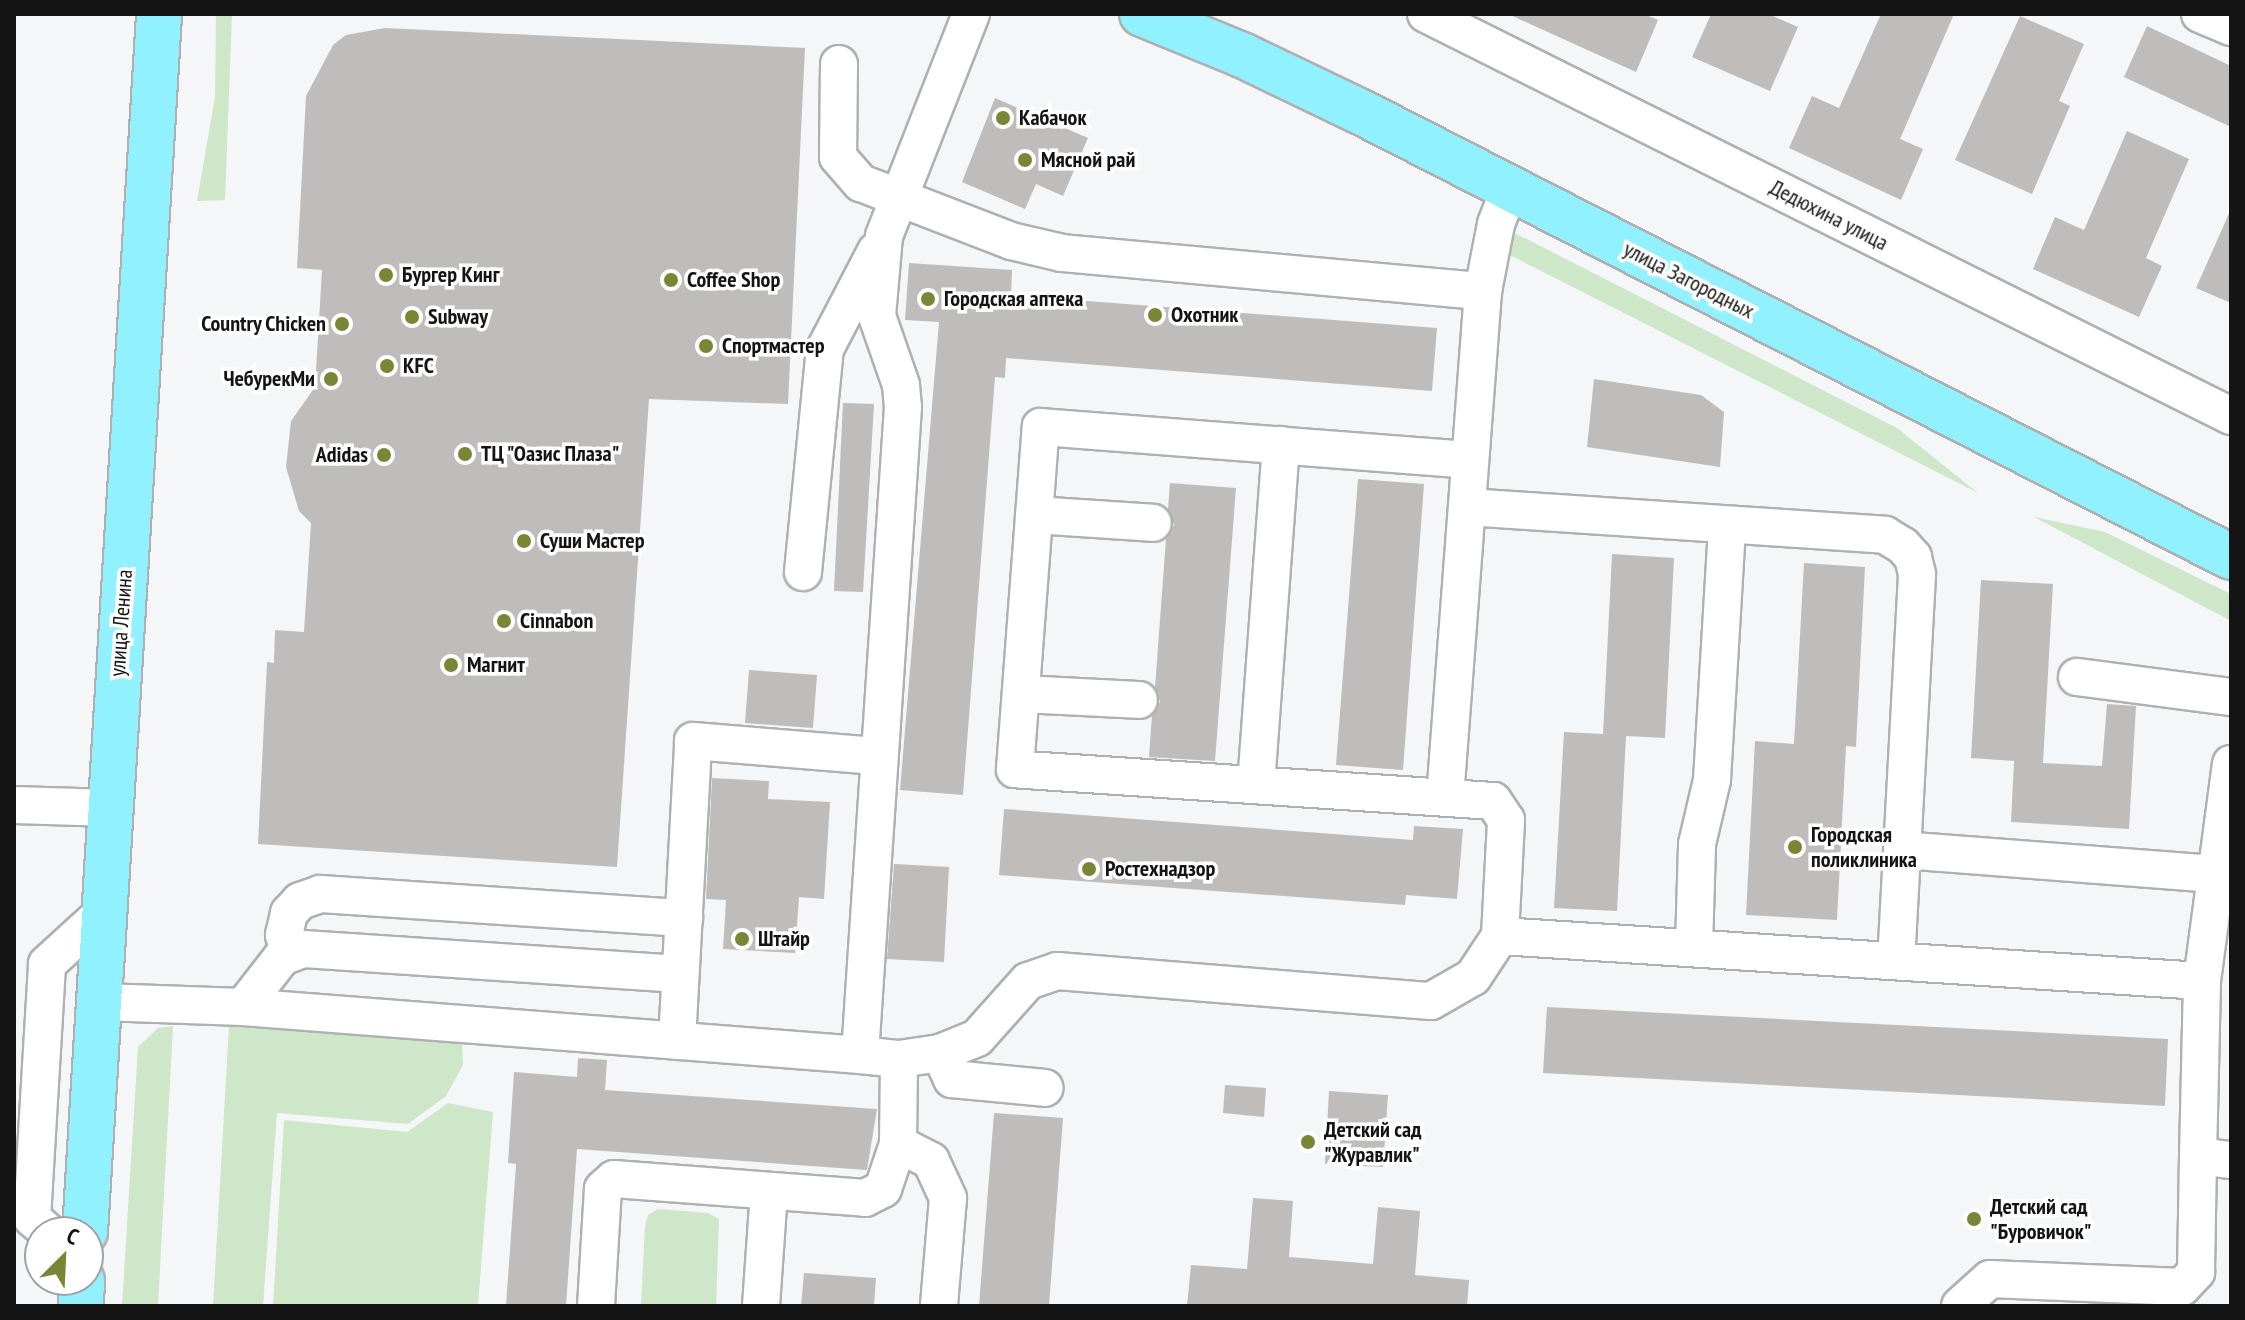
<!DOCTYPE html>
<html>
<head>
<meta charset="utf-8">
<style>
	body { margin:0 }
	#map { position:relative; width:2245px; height:1320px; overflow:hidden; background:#f4f6f7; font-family:"PT Sans Narrow",sans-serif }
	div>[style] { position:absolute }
	.green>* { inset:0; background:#cee7c9 }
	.building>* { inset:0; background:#bfbdbc }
	.roads { filter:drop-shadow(2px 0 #afb0b1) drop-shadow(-2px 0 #afb0b1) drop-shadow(0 2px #afb0b1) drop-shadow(0 -2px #afb0b1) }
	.minor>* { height:36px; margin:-18px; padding:0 18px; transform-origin:18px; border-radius:18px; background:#fff }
	.major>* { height:44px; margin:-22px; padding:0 22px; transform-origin:22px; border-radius:22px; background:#92f1fe }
	.dots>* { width:22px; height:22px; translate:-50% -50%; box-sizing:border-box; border:4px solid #fff; border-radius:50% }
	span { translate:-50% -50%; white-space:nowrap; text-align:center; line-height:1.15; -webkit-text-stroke:7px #fff; paint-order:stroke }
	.poi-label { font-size:22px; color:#141414; font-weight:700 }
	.left { translate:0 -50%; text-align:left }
	.right { translate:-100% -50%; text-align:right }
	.street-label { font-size:22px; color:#141414 }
	.frame { position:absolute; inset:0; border:16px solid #141414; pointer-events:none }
	.north { position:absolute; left:24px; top:1216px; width:80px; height:80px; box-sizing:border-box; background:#fff; border:2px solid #a1a1a1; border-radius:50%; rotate:24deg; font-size:22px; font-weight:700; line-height:32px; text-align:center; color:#141414 }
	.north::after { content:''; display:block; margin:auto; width:28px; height:36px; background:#788635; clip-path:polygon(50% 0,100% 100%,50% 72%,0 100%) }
</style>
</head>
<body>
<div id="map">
	<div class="green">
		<div style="clip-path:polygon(216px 14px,232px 14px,225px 200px,197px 201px,215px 97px)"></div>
		<div style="clip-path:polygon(1513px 232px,1897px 428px,1978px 493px,1504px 252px,1504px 235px)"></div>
		<div style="clip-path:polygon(2034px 517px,2105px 532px,2231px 594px,2231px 621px)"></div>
		<div style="clip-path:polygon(173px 1026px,158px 1306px,122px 1306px,138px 1047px,158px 1028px)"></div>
		<div style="clip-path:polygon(229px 1026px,462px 1043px,463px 1065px,446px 1096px,408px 1124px,277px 1113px,263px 1306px,213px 1306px)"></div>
		<div style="clip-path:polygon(448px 1103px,493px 1112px,478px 1306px,273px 1306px,284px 1120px,407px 1132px)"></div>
		<div style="clip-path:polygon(658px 1209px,708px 1213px,719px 1219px,716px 1306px,641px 1306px,645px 1226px,648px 1215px)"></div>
	</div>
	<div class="building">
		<div style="clip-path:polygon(1508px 14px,1644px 14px,1658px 20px,1636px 72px)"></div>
		<div style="clip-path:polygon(1711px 14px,1768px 14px,1798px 27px,1770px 91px,1692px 57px)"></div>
		<div style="clip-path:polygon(1881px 14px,1954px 14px,1900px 139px,1923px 149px,1901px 200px,1789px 148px,1812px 96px,1839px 108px)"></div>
		<div style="clip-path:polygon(2020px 16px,2084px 44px,2059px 101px,2070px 106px,2032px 194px,1955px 160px)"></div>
		<div style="clip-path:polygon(2147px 26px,2231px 66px,2231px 127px,2124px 77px)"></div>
		<div style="clip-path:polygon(385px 28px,805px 48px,788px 404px,649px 399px,617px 867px,258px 844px,267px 662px,274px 663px,275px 630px,304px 632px,311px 523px,299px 511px,286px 467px,291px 421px,315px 387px,322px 270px,297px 268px,306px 96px,333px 45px,346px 35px)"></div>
		<div style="clip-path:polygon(995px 98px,1088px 138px,1063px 196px,1036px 184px,1025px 209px,962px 182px)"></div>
		<div style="clip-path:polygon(2127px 131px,2189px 159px,2146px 258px,2162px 266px,2139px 317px,2033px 269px,2055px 217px,2084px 230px)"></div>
		<div style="clip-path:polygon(2231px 209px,2231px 303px,2196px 288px)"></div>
		<div style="clip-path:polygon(909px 263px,1012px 270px,1011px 295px,1437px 328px,1432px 391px,1006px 358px,1005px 378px,995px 377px,963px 795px,900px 790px,939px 322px,905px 320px)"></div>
		<div style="clip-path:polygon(1594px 379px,1701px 395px,1724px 412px,1720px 467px,1587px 447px)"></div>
		<div style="clip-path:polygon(843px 403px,874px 404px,863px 592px,834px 591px)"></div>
		<div style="clip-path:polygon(1358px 479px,1424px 484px,1403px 770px,1336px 765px)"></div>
		<div style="clip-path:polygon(1170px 483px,1236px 488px,1215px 761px,1149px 757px,1152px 715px,1160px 702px,1155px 687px,1166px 539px,1174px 525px,1168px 509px)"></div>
		<div style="clip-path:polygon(1612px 554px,1674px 558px,1665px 738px,1626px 736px,1617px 911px,1554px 908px,1564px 732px,1603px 734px)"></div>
		<div style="clip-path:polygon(1804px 563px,1865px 567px,1856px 747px,1846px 746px,1837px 920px,1746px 915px,1755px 741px,1794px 744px)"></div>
		<div style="clip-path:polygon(1981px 580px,2053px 584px,2043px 763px,2102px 766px,2107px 704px,2136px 706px,2129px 829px,2011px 822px,2014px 761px,1971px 758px)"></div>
		<div style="clip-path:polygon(749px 670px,817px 675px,813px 728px,745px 723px)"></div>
		<div style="clip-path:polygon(712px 778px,769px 781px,768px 799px,830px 802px,824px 899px,799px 897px,795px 953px,723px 949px,726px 900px,706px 899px)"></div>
		<div style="clip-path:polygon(1004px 809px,1413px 840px,1414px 826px,1463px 829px,1457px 899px,1406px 895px,1405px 905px,999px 875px)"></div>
		<div style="clip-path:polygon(894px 864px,949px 867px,944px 962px,887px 959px)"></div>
		<div style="clip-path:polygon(1547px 1007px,2168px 1039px,2165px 1106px,1543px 1073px)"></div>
		<div style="clip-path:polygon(578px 1058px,607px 1060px,605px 1090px,877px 1109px,867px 1170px,577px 1149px,566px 1306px,506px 1306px,516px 1164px,508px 1163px,514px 1072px,577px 1077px)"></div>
		<div style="clip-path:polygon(1225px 1085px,1266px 1088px,1264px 1117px,1223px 1113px)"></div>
		<div style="clip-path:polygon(1329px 1091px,1388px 1095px,1383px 1167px,1325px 1164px)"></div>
		<div style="clip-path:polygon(994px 1113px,1063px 1118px,1049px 1306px,979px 1306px)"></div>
		<div style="clip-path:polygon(1253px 1198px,1293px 1201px,1289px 1257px,1373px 1264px,1378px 1207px,1420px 1211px,1415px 1275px,1469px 1280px,1467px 1306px,1187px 1306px,1191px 1265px,1247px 1269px)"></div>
		<div style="clip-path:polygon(804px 1273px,876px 1278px,874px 1306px,801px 1306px)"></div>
	</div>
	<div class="roads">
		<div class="minor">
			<div style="left:971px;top:14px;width:238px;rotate:111.4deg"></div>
			<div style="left:884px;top:236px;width:80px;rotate:95deg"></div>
			<div style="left:877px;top:316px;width:73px;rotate:70.8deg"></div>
			<div style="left:901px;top:385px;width:22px;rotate:85deg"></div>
			<div style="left:903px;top:407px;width:649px;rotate:93.8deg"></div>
			<div style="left:860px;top:1055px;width:39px;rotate:6deg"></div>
			<div style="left:899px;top:1059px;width:41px;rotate:-8.3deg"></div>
			<div style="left:940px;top:1053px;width:40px;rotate:-22deg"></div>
			<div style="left:977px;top:1038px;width:76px;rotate:-48.2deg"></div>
			<div style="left:1028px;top:981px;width:31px;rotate:-19deg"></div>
			<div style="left:1057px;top:971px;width:375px;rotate:4.6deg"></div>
			<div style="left:1431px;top:1001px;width:48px;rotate:-29.7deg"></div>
			<div style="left:1473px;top:977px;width:49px;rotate:-56.6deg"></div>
			<div style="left:1500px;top:936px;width:116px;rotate:-87deg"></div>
			<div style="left:1506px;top:820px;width:23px;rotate:-124deg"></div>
			<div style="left:1493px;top:801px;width:479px;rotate:-176.2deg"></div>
			<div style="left:1015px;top:769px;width:343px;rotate:-85.7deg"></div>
			<div style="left:1041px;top:427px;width:430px;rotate:4.4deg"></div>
			<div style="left:1426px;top:14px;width:900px;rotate:26.54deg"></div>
			<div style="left:2200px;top:14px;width:34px;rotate:23deg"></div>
			<div style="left:839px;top:64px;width:93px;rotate:90.6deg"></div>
			<div style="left:838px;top:157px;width:35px;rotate:49deg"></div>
			<div style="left:861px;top:183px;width:161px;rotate:21.1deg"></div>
			<div style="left:1011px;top:241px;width:52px;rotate:13.2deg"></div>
			<div style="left:1062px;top:253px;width:423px;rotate:5.2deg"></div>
			<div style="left:1467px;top:507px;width:419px;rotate:3.8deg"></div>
			<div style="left:1885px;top:535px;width:21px;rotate:31deg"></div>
			<div style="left:1903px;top:546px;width:15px;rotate:48deg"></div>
			<div style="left:1913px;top:557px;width:18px;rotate:77deg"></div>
			<div style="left:1917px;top:575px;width:385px;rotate:93.1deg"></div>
			<div style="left:1034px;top:515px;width:119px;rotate:3.8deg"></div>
			<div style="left:803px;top:572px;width:224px;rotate:-84.4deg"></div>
			<div style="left:825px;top:349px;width:110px;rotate:-62.5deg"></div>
			<div style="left:2077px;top:677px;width:155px;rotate:7.4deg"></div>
			<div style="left:1021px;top:694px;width:118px;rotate:2.9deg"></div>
			<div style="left:1256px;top:785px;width:341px;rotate:-85.8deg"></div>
			<div style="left:1445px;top:798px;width:508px;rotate:-85.71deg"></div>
			<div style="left:1483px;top:291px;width:68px;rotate:-79deg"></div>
			<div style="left:1496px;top:224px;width:40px;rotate:-69deg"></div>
			<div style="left:14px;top:805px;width:96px;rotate:1.8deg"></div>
			<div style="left:1902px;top:850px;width:312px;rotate:4.4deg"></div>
			<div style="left:1500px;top:936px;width:703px;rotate:3.67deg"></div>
			<div style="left:2202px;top:981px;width:219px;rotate:-82.4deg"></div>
			<div style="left:1694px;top:947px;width:103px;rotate:-88.3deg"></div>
			<div style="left:1697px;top:844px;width:66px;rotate:-76.8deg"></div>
			<div style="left:1712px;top:780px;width:254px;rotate:-86.6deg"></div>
			<div style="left:290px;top:951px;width:17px;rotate:-111deg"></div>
			<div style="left:284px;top:935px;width:23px;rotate:-77deg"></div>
			<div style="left:289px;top:913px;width:16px;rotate:-47deg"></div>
			<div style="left:300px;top:901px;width:21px;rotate:-19deg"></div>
			<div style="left:320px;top:894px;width:365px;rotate:3.8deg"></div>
			<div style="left:2202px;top:981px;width:175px;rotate:91.3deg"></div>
			<div style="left:2198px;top:1156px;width:33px;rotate:7deg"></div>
			<div style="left:101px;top:1002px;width:142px;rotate:2deg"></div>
			<div style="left:243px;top:1007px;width:619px;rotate:4.45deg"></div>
			<div style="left:243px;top:1007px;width:63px;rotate:-52deg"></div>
			<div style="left:282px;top:957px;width:22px;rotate:-21deg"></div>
			<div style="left:303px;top:949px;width:378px;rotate:3.8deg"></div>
			<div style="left:677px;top:1041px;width:300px;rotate:-86.9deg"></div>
			<div style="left:693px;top:741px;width:184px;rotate:4.7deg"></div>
			<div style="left:940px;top:1053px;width:29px;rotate:65deg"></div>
			<div style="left:952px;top:1079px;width:93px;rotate:5.5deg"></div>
			<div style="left:898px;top:1144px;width:37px;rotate:27deg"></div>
			<div style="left:931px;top:1161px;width:41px;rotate:65.3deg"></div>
			<div style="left:948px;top:1198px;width:108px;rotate:94.8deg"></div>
			<div style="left:48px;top:1232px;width:21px;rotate:-139deg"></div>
			<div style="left:32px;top:1218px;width:254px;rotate:-86.6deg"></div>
			<div style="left:47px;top:964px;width:79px;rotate:-42.4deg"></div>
			<div style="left:596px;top:1306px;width:117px;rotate:-86.6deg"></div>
			<div style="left:603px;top:1189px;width:15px;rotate:-42deg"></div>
			<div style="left:614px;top:1179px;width:252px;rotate:4.3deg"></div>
			<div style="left:865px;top:1198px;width:20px;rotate:-27deg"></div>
			<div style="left:883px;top:1189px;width:47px;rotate:-71.6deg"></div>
			<div style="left:898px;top:1144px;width:85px;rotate:-89.3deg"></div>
			<div style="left:761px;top:1306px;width:115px;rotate:-86deg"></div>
			<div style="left:1960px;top:1306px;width:40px;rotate:-42deg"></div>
			<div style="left:1990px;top:1279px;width:192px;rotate:2.4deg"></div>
			<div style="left:2182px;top:1287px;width:21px;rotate:-47deg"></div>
			<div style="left:2196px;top:1272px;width:116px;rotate:-89deg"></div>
		</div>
		<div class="major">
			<div style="left:1142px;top:14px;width:108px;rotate:22.3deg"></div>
			<div style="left:1242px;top:55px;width:132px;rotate:25.6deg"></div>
			<div style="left:1361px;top:112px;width:977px;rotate:27.09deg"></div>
			<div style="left:85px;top:1232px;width:1220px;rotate:-86.52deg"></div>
			<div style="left:81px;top:1306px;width:26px;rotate:-88deg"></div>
		</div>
	</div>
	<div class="dots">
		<div style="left:1003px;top:118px;background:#788635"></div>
		<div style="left:1025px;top:160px;background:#788635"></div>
		<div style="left:386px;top:275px;background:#788635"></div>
		<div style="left:671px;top:280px;background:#788635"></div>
		<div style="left:928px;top:299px;background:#788635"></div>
		<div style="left:1155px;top:315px;background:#788635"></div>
		<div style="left:412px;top:317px;background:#788635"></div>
		<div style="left:342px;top:324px;background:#788635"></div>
		<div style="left:706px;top:346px;background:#788635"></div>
		<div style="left:387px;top:366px;background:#788635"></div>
		<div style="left:331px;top:379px;background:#788635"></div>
		<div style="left:465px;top:454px;background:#788635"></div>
		<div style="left:384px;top:455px;background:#788635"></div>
		<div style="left:524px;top:541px;background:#788635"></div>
		<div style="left:504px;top:621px;background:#788635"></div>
		<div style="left:451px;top:665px;background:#788635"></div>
		<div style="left:1795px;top:847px;background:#788635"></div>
		<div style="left:1089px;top:869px;background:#788635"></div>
		<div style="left:742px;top:939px;background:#788635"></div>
		<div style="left:1308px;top:1142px;background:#788635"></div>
		<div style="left:1974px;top:1219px;background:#788635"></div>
	</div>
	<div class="poi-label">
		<span class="left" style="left:1019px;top:118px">Кабачок</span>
		<span class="left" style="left:1041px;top:160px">Мясной рай</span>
		<span class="left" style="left:402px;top:275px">Бургер Кинг</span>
		<span class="left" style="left:687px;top:280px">Coffee Shop</span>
		<span class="left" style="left:944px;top:299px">Городская аптека</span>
		<span class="left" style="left:1171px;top:315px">Охотник</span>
		<span class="left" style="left:428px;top:317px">Subway</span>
		<span class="right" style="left:326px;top:324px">Country Chicken</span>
		<span class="left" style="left:722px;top:346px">Спортмастер</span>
		<span class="left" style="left:403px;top:366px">KFC</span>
		<span class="right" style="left:315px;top:379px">ЧебурекМи</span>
		<span class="left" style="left:481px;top:454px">ТЦ "Оазис Плаза"</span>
		<span class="right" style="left:368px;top:455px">Adidas</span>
		<span class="left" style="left:540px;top:541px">Суши Мастер</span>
		<span class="left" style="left:520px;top:621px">Cinnabon</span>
		<span class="left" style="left:467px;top:665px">Магнит</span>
		<span class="left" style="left:1811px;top:847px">Городская<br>поликлиника</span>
		<span class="left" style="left:1105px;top:869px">Ростехнадзор</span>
		<span class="left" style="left:758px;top:939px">Штайр</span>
		<span class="left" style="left:1324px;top:1142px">Детский сад<br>"Журавлик"</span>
		<span class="left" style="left:1990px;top:1219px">Детский сад<br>"Буровичок"</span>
	</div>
	<div class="street-label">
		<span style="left:1829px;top:215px;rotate:27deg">Дедюхина улица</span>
		<span style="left:1689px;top:280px;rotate:27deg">улица Загородных</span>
		<span style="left:121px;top:623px;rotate:-86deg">улица Ленина</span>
	</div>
	<div class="frame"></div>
	<div class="north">С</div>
</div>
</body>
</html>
